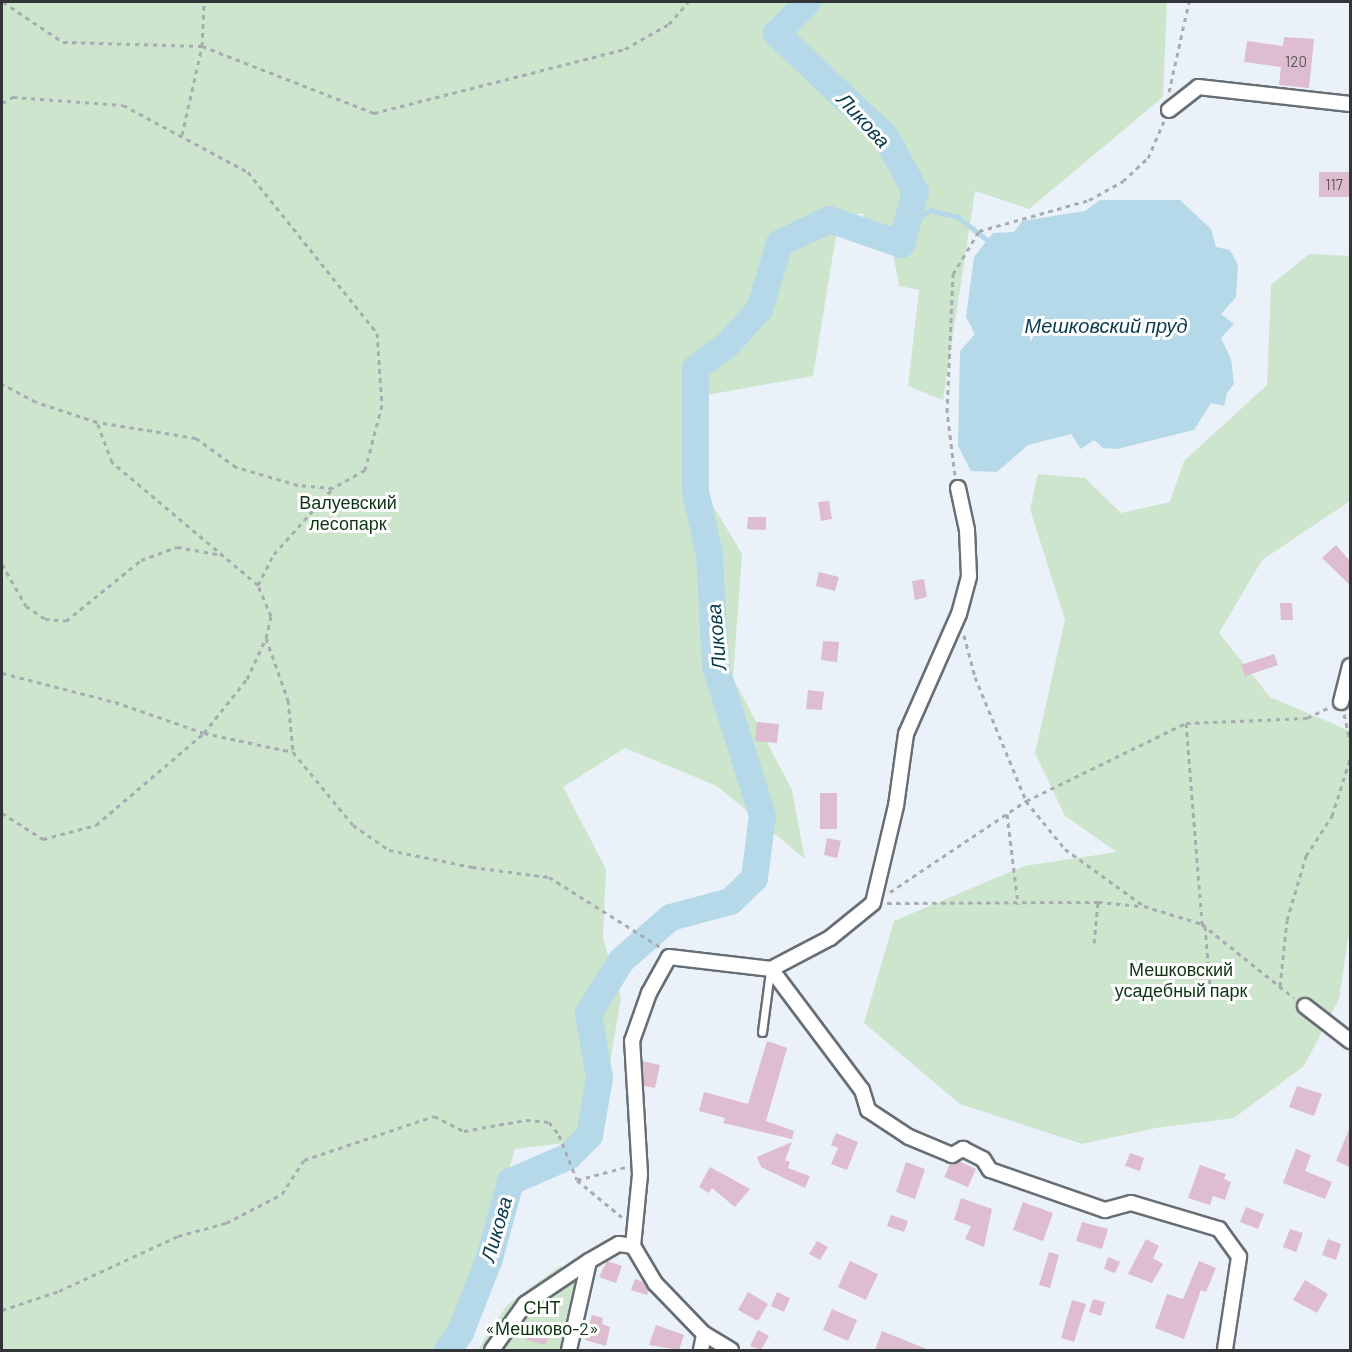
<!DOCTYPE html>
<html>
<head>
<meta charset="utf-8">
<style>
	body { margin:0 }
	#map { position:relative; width:1352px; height:1352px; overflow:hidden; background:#eaf1f8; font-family:Barlow,sans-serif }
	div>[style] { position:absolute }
	.green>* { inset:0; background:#cde5cd }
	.water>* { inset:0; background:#b6d9ea }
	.stream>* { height:4.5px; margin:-2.25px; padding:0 2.25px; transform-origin:2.25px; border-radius:2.25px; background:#b6d9ea }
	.river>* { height:27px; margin:-13.5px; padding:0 13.5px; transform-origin:13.5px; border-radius:13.5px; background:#b6d9ea }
	.building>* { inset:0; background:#debdd0 }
	.path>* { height:3px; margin-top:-1.5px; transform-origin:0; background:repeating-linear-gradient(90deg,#a7acb1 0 4.5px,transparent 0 9px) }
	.roads { filter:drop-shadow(2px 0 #676e74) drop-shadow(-2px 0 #676e74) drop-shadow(0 2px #676e74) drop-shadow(0 -2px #676e74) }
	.service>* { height:7px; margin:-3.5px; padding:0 3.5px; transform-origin:3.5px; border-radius:3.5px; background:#fff }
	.minor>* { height:14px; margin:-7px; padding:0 7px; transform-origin:7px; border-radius:7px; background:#fff }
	span { translate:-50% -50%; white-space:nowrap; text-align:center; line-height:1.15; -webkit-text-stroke:6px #fefefe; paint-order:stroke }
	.number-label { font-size:15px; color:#5d575d }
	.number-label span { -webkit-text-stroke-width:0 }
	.park-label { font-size:18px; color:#0e3513 }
	.water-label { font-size:20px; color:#093b4d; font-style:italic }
	.frame { position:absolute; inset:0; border:3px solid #323537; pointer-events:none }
</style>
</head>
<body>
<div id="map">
	<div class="green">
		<div style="clip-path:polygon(2px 2px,1167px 2px,1163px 97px,1029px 209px,975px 191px,943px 400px,908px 386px,919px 290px,899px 286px,893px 253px,879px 246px,862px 213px,839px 218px,813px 376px,690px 398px,692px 470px,742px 554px,733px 678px,792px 790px,805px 859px,717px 786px,625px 748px,563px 787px,606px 869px,603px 938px,621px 998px,597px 1139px,515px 1149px,476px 1285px,441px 1350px,2px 1350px)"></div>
		<div style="clip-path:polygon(1309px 254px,1350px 256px,1350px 501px,1262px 560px,1219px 633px,1270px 697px,1350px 731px,1350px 926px,1339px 999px,1304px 1066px,1234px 1118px,1156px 1128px,1082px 1144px,960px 1104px,864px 1023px,894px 921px,1024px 866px,1117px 852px,1065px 816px,1035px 753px,1065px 620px,1030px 509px,1038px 474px,1085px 478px,1121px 513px,1170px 502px,1184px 461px,1267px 385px,1271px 285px)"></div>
		<div style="clip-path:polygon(560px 1266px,584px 1279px,568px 1350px,478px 1350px,507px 1305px)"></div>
	</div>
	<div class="water">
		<div style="clip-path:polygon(1100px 200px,1180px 200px,1211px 229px,1216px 247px,1230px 250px,1238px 265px,1236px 297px,1221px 314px,1234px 324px,1221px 338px,1231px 359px,1234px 384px,1227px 393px,1224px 406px,1211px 403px,1194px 430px,1117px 449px,1103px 448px,1094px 440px,1081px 449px,1071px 434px,1028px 445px,997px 472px,971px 471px,958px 446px,960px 351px,975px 334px,966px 317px,974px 257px,993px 233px,1014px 232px,1022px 221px,1085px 211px)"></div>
	</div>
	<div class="stream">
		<div style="left:906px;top:227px;width:29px;rotate:-35deg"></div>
		<div style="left:930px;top:210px;width:29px;rotate:14deg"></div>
		<div style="left:958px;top:217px;width:37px;rotate:38deg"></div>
	</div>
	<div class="river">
		<div style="left:447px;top:1350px;width:22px;rotate:-54deg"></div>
		<div style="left:460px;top:1332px;width:79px;rotate:-68.6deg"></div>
		<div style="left:489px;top:1258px;width:80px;rotate:-74.7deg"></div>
		<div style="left:510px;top:1181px;width:63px;rotate:-23.3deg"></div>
		<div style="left:568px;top:1156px;width:30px;rotate:-45deg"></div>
		<div style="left:589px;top:1135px;width:59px;rotate:-80.2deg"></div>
		<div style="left:599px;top:1077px;width:65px;rotate:-99.8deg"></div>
		<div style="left:588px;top:1013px;width:62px;rotate:-58.1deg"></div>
		<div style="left:621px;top:960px;width:65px;rotate:-41.3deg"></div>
		<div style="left:670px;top:917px;width:62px;rotate:-14.9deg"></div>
		<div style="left:730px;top:901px;width:33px;rotate:-44deg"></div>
		<div style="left:754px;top:878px;width:64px;rotate:-82.8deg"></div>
		<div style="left:762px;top:815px;width:156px;rotate:-107.5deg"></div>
		<div style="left:715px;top:666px;width:112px;rotate:-93.1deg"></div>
		<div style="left:709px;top:554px;width:65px;rotate:-102.5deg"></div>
		<div style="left:695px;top:491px;width:123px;rotate:-90deg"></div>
		<div style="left:695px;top:368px;width:40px;rotate:-37deg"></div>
		<div style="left:727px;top:344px;width:47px;rotate:-47.6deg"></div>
		<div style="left:759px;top:309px;width:69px;rotate:-73.1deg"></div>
		<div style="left:779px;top:243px;width:55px;rotate:-25.6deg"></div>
		<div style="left:829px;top:219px;width:76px;rotate:19.1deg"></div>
		<div style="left:901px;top:244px;width:55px;rotate:-75.2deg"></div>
		<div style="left:915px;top:191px;width:63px;rotate:-118.6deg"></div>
		<div style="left:885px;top:136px;width:150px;rotate:-136.6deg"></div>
		<div style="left:776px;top:33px;width:44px;rotate:-45deg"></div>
	</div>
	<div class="building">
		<div style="clip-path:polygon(1284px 37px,1314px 39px,1309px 88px,1279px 85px,1281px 67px,1244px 62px,1247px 41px,1283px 46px)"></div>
		<div style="clip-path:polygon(1319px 172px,1349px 172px,1349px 197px,1319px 197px)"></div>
		<div style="clip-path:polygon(829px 501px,832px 519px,821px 521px,818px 502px)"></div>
		<div style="clip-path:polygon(748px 517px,766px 517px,766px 530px,747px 529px)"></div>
		<div style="clip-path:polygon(1336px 545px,1350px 561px,1350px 585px,1322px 558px)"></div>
		<div style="clip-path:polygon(819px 572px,839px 577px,835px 591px,816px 586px)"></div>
		<div style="clip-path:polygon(924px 579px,927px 597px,915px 600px,912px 581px)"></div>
		<div style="clip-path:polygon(1280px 603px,1292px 603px,1293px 620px,1281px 620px)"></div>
		<div style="clip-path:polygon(823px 641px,839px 642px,837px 662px,821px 660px)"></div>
		<div style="clip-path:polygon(1274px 654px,1278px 665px,1245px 676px,1241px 665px)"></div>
		<div style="clip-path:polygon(808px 690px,824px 692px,822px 710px,806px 709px)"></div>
		<div style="clip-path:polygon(757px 722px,779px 724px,777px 743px,755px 741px)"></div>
		<div style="clip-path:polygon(820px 793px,837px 793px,837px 829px,820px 829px)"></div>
		<div style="clip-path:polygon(827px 838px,841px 841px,837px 858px,824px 855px)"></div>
		<div style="clip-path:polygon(767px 1041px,787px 1048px,766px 1121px,794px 1131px,792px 1139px,723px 1123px,725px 1118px,699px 1111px,704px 1092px,748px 1104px)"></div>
		<div style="clip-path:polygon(642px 1061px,660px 1065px,655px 1088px,644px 1086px)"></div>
		<div style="clip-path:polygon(1297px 1086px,1322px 1094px,1314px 1116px,1289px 1107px)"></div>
		<div style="clip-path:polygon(1350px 1127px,1350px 1167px,1336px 1161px)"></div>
		<div style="clip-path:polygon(836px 1133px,858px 1142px,847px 1170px,831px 1164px,838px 1148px,831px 1145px)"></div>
		<div style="clip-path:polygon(792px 1142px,785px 1160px,790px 1162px,788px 1168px,810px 1176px,805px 1188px,761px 1167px,757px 1157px)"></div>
		<div style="clip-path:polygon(1296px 1149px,1311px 1155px,1305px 1171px,1332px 1182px,1325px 1199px,1283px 1183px)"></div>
		<div style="clip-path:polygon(1130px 1153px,1144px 1158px,1140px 1171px,1125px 1166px)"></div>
		<div style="clip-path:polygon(959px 1161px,976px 1169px,968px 1187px,944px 1177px,950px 1164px)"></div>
		<div style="clip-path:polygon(906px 1162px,925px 1169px,915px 1199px,896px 1192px)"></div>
		<div style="clip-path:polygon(1200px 1165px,1226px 1174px,1224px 1179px,1231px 1182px,1225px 1200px,1213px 1196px,1210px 1205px,1188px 1198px)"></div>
		<div style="clip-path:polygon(710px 1167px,750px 1189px,735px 1207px,712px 1188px,709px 1193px,699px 1187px)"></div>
		<div style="clip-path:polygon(961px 1198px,992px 1209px,984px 1247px,965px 1239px,971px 1226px,954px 1220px)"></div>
		<div style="clip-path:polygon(1023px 1202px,1053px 1213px,1043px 1241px,1013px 1230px)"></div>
		<div style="clip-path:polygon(1246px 1207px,1264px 1214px,1258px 1229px,1240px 1222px)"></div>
		<div style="clip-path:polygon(891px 1215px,908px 1221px,904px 1232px,887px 1226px)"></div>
		<div style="clip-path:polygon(1082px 1222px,1108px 1229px,1102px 1249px,1076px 1241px)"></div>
		<div style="clip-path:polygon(1290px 1229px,1303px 1233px,1296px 1252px,1283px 1247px)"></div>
		<div style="clip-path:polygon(1146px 1239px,1159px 1246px,1153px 1258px,1163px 1264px,1152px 1283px,1128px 1274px)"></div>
		<div style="clip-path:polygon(1328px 1239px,1341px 1244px,1336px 1260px,1322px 1255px)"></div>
		<div style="clip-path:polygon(817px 1241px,828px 1247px,820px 1260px,809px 1254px)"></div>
		<div style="clip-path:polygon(1049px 1252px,1059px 1255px,1050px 1288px,1039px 1285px)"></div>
		<div style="clip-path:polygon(1108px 1257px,1120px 1262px,1115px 1273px,1104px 1269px)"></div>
		<div style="clip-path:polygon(607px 1261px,622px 1266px,616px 1283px,599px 1277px)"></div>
		<div style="clip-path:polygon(850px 1261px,878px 1274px,866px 1300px,838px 1287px)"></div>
		<div style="clip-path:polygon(1199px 1261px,1216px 1268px,1206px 1292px,1201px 1290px,1184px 1339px,1155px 1328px,1167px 1294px,1183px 1299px)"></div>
		<div style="clip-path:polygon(635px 1279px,644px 1282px,649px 1290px,647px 1295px,631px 1290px)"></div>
		<div style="clip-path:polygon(1305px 1280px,1328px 1294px,1317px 1313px,1293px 1300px)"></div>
		<div style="clip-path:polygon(748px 1292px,768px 1304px,758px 1321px,738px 1310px)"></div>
		<div style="clip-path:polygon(777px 1292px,790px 1298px,784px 1312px,771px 1306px)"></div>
		<div style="clip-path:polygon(1093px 1299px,1105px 1302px,1101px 1316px,1089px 1312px)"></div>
		<div style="clip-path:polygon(1072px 1300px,1086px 1304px,1074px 1342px,1061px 1338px)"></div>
		<div style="clip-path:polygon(832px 1309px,857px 1320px,848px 1341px,823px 1330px)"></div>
		<div style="clip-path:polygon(592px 1315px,603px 1318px,602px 1324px,610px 1327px,606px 1346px,585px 1340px)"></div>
		<div style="clip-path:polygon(656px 1325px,684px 1335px,679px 1350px,649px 1345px)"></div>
		<div style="clip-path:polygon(530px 1326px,549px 1331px,546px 1345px,526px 1340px)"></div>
		<div style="clip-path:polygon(758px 1330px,769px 1336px,761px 1350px,750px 1346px)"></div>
		<div style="clip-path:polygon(882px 1331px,929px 1350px,875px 1350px)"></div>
	</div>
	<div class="path">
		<div style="left:3px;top:2px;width:72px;rotate:33.7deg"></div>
		<div style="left:63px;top:42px;width:139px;rotate:1.6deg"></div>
		<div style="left:202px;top:46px;width:185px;rotate:21.3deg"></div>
		<div style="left:374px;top:113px;width:259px;rotate:-14.3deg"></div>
		<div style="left:625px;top:49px;width:51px;rotate:-29.6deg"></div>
		<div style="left:669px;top:24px;width:29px;rotate:-49deg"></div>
		<div style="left:1169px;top:92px;width:92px;rotate:-77.5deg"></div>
		<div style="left:2px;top:103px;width:13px;rotate:-29deg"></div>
		<div style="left:13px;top:97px;width:110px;rotate:4.2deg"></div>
		<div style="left:123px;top:105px;width:142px;rotate:28.2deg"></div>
		<div style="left:248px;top:172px;width:206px;rotate:51.3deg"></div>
		<div style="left:377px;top:333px;width:72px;rotate:86deg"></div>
		<div style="left:382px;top:405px;width:67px;rotate:104.7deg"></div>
		<div style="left:365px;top:470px;width:37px;rotate:151deg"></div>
		<div style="left:333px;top:488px;width:35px;rotate:-175deg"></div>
		<div style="left:298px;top:485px;width:65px;rotate:-163.8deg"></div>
		<div style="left:236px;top:467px;width:49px;rotate:-144.1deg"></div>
		<div style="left:196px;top:438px;width:100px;rotate:-170.8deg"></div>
		<div style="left:97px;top:422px;width:64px;rotate:-161.8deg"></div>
		<div style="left:36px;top:402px;width:38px;rotate:-152deg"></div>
		<div style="left:182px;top:135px;width:91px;rotate:-77.3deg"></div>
		<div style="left:202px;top:46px;width:44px;rotate:-87.4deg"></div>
		<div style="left:955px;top:475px;width:64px;rotate:-97.2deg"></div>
		<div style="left:947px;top:412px;width:138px;rotate:-87.5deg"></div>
		<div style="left:953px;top:274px;width:50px;rotate:-58.8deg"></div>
		<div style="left:979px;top:231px;width:114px;rotate:-15.7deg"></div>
		<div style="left:1089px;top:200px;width:39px;rotate:-29deg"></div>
		<div style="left:1123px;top:181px;width:34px;rotate:-43deg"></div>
		<div style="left:1148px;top:158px;width:40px;rotate:-66.6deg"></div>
		<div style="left:2px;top:564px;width:48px;rotate:60.3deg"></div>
		<div style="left:26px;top:606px;width:23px;rotate:34deg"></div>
		<div style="left:45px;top:619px;width:21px;rotate:5deg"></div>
		<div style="left:66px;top:621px;width:97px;rotate:-39.1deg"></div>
		<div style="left:141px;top:560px;width:38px;rotate:-20deg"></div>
		<div style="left:177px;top:547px;width:46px;rotate:10.1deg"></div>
		<div style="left:258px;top:585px;width:35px;rotate:-63deg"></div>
		<div style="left:274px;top:554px;width:89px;rotate:-48.2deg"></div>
		<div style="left:964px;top:635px;width:43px;rotate:75.3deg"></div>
		<div style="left:975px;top:677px;width:134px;rotate:67.6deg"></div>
		<div style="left:1026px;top:801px;width:62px;rotate:50.9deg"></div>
		<div style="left:1065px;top:849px;width:97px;rotate:35.8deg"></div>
		<div style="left:1144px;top:906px;width:61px;rotate:17.2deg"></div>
		<div style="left:1202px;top:924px;width:118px;rotate:38.8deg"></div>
		<div style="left:266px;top:638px;width:66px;rotate:70.5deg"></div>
		<div style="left:288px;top:700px;width:52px;rotate:84.5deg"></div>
		<div style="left:2px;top:673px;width:117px;rotate:14.4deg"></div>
		<div style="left:115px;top:702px;width:94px;rotate:19.2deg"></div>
		<div style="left:204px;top:733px;width:91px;rotate:12.1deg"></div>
		<div style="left:293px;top:752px;width:94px;rotate:50.6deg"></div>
		<div style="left:353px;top:825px;width:44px;rotate:34.8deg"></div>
		<div style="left:389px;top:850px;width:85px;rotate:11.6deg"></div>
		<div style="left:472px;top:867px;width:78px;rotate:7.4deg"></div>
		<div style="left:549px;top:877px;width:131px;rotate:32.2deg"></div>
		<div style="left:1344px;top:714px;width:26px;rotate:77deg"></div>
		<div style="left:1186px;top:723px;width:202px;rotate:85.4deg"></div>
		<div style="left:2px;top:813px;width:49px;rotate:32.4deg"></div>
		<div style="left:43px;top:839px;width:55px;rotate:-14.8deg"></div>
		<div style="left:96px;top:825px;width:142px;rotate:-40.4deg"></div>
		<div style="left:204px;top:733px;width:69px;rotate:-51.5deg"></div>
		<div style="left:247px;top:679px;width:45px;rotate:-65.1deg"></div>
		<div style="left:266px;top:638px;width:23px;rotate:-77deg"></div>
		<div style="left:271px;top:616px;width:34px;rotate:-113deg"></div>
		<div style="left:258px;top:585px;width:191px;rotate:-139.9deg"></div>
		<div style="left:112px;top:462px;width:43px;rotate:-110.6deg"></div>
		<div style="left:1007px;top:814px;width:91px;rotate:83deg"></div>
		<div style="left:890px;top:892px;width:164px;rotate:-33.8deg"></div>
		<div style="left:1026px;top:801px;width:178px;rotate:-26deg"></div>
		<div style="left:1186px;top:723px;width:121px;rotate:-2.4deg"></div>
		<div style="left:1307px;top:718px;width:25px;rotate:-26deg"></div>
		<div style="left:887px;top:903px;width:211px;rotate:-0.3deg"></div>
		<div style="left:1098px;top:902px;width:43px;rotate:5.3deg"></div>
		<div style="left:1205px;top:926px;width:61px;rotate:85.3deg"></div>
		<div style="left:1094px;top:943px;width:41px;rotate:-84.4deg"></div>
		<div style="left:1280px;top:986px;width:66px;rotate:-83.9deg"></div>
		<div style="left:1287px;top:920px;width:67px;rotate:-73.5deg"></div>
		<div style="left:1306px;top:856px;width:48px;rotate:-57deg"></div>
		<div style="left:1332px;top:816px;width:60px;rotate:-72.5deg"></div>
		<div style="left:577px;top:1180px;width:51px;rotate:-14.9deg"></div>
		<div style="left:2px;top:1310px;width:60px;rotate:-18.4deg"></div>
		<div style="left:59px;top:1291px;width:131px;rotate:-24.8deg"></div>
		<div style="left:178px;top:1236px;width:50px;rotate:-15.2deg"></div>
		<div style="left:226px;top:1223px;width:63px;rotate:-27.4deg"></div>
		<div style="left:282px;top:1194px;width:40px;rotate:-57.1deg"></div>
		<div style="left:304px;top:1160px;width:137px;rotate:-18.7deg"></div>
		<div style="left:434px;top:1116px;width:34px;rotate:27deg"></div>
		<div style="left:464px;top:1131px;width:63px;rotate:-10.1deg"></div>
		<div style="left:526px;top:1120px;width:23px;rotate:5deg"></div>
		<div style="left:549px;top:1122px;width:16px;rotate:52deg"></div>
		<div style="left:559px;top:1135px;width:48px;rotate:68.2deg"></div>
		<div style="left:577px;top:1180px;width:60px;rotate:39.6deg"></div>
	</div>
	<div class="roads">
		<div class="service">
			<div style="left:762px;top:1032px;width:62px;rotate:-82.5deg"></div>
		</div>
		<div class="minor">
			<div style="left:1169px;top:110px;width:37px;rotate:-38deg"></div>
			<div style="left:1198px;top:87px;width:153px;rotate:6.4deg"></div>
			<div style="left:1341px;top:702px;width:37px;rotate:-76deg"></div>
			<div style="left:771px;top:969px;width:151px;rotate:53.1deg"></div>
			<div style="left:862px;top:1090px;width:21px;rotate:73deg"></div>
			<div style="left:868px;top:1110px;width:49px;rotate:33.4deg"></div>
			<div style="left:909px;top:1137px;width:47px;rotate:22.7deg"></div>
			<div style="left:952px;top:1155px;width:13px;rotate:-29deg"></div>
			<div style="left:963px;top:1149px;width:22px;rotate:27deg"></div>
			<div style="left:983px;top:1159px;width:13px;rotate:58deg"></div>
			<div style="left:990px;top:1170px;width:122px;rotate:19.2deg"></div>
			<div style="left:1105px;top:1210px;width:27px;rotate:-15deg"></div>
			<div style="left:1131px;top:1203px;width:92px;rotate:16.5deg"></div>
			<div style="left:1219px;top:1229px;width:34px;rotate:54deg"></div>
			<div style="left:1239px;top:1257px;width:94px;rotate:98.6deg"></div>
			<div style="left:1305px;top:1006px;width:57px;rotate:37.9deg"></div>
			<div style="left:492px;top:1350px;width:57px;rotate:-54.3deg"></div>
			<div style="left:525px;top:1304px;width:77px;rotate:-33.9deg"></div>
			<div style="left:569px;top:1350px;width:91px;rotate:-77.3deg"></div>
			<div style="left:589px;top:1261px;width:34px;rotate:-30deg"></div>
			<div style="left:619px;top:1244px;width:14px;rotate:8deg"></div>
			<div style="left:701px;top:1350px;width:16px;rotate:-79deg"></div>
			<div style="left:731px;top:1350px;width:31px;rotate:-149deg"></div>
			<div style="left:704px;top:1334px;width:71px;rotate:-133.9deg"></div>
			<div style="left:655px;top:1283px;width:43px;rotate:-120.7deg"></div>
			<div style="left:633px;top:1246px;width:72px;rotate:-84.4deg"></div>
			<div style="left:640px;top:1174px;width:133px;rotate:-93.4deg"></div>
			<div style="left:632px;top:1041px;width:51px;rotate:-70.5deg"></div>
			<div style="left:649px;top:993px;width:41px;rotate:-60.9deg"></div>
			<div style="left:669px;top:957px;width:103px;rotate:6.7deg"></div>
			<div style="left:771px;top:969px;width:67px;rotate:-27.7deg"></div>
			<div style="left:830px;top:938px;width:55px;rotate:-39.1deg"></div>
			<div style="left:873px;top:903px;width:100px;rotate:-76.7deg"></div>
			<div style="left:896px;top:806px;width:73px;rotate:-82.1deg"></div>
			<div style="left:906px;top:734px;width:131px;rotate:-66.2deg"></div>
			<div style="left:959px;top:614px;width:39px;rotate:-75deg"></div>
			<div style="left:969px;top:576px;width:46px;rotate:-92.5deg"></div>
			<div style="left:967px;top:530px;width:43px;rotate:-102.1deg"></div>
		</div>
	</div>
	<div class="number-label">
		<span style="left:1296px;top:62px">120</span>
		<span style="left:1334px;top:185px">117</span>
	</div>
	<div class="park-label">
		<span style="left:348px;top:513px">Валуевский<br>лесопарк</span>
		<span style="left:1181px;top:980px">Мешковский<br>усадебный парк</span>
		<span style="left:542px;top:1318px">СНТ<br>«Мешково-2»</span>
	</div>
	<div class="water-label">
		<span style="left:864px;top:120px;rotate:47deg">Ликова</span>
		<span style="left:1106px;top:325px">Мешковский пруд</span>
		<span style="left:716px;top:637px;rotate:-95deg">Ликова</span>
		<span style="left:496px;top:1229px;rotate:-74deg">Ликова</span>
	</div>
	<div class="frame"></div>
</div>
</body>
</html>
